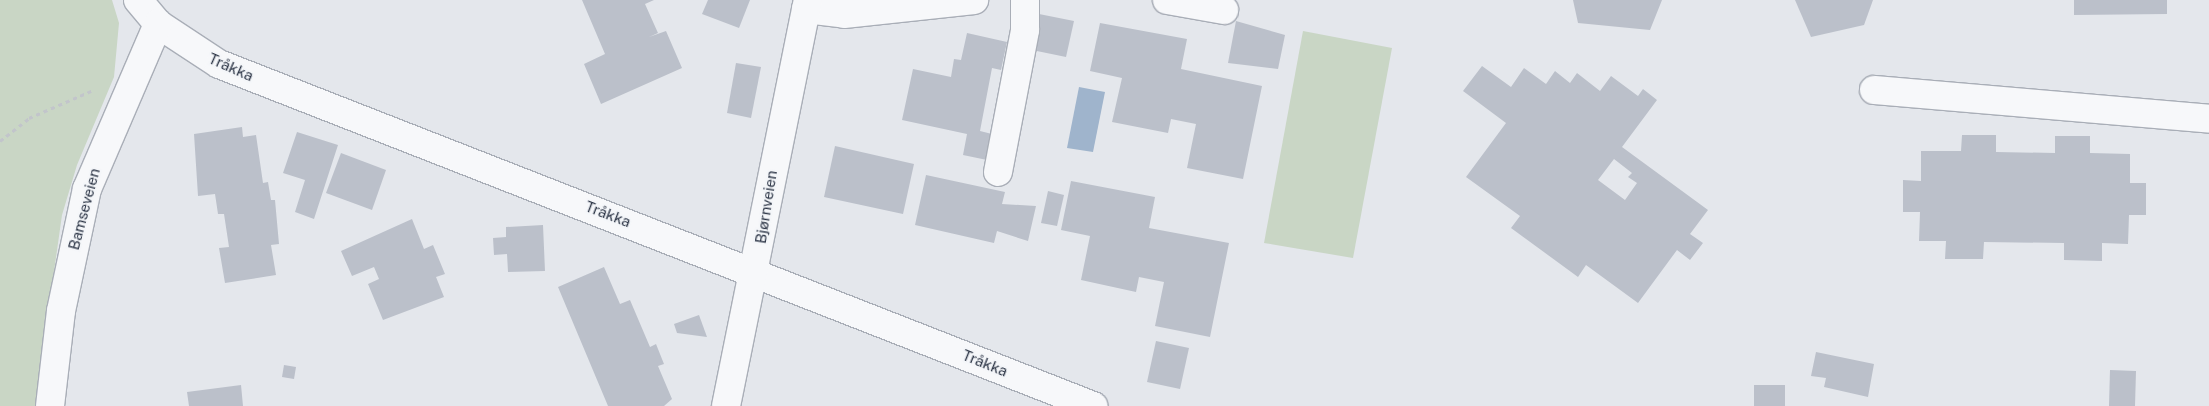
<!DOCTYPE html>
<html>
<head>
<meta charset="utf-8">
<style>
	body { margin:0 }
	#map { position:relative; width:2209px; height:406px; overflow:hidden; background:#e4e7ec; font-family:"Public Sans",sans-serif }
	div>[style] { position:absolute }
	.green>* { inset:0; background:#c9d6c5 }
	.water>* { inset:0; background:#9fb4cc }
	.building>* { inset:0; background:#bbc0ca }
	.path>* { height:3px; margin-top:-1.5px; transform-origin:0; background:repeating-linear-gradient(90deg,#c2c5cb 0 4px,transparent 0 8px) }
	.roads { filter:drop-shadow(1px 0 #a9aeb7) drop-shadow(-1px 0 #a9aeb7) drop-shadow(0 1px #a9aeb7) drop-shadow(0 -1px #a9aeb7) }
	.minor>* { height:28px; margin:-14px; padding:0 14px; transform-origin:14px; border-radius:14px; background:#f7f8fa }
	span { translate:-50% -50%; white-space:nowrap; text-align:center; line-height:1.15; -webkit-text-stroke:4px #f4f6f9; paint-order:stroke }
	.street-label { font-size:15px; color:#2b3445 }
</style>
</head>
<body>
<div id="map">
	<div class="green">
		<div style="clip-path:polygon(0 0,112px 0,119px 23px,114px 77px,77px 165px,62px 215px,35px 406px,0 406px)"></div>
		<div style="clip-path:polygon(1303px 31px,1392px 48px,1353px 258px,1264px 243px)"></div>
	</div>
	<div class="water">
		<div style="clip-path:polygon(1079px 87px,1105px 92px,1093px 152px,1067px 148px)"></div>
	</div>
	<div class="building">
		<div style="clip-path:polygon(582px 0,654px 0,645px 4px,658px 33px,649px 37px,666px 31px,682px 68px,601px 104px,584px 64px,605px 54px)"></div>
		<div style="clip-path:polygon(708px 0,750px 0,739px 28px,702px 14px)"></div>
		<div style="clip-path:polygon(1573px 0,1662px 0,1650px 30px,1578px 23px)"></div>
		<div style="clip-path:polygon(1795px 0,1873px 0,1864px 25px,1811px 37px)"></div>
		<div style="clip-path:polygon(2074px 0,2167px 0,2167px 14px,2074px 15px)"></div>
		<div style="clip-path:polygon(1039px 14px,1074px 21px,1066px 57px,1032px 50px)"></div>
		<div style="clip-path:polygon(1236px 21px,1285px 35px,1278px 69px,1228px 63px)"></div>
		<div style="clip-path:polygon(1100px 23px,1187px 39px,1181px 69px,1262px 86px,1243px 179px,1187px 168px,1196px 124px,1171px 119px,1168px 133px,1112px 122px,1122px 78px,1090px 71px)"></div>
		<div style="clip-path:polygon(967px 33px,1007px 42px,1001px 70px,992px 68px,980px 131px,992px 134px,987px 160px,963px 155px,967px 134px,902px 120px,913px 69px,951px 77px,954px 59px,961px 60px)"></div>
		<div style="clip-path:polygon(736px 63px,761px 67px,751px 118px,727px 113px)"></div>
		<div style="clip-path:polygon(evenodd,1482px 66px,1511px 87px,1524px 68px,1546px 84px,1555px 71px,1570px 83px,1577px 73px,1600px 91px,1611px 76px,1638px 96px,1643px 89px,1657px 100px,1622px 147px,1708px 210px,1690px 234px,1703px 243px,1690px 260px,1677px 250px,1638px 303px,1586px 265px,1578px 277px,1511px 228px,1520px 216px,1466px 177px,1506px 123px,1463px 91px,1482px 66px,1614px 159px,1632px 173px,1628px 177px,1637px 183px,1625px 200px,1598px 180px,1614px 159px)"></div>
		<div style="clip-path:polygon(242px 127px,243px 137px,256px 135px,263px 183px,268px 182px,271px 200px,275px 200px,279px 244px,271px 245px,276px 275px,225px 283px,219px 248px,229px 247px,224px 214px,218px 214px,215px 194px,198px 196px,194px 134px)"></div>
		<div style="clip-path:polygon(297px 132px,338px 145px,314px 219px,295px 212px,305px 180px,283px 173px)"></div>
		<div style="clip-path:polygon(1962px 135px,1996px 135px,1996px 152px,2055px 153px,2055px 136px,2090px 136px,2090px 153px,2130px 154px,2130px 183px,2146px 183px,2146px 215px,2129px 215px,2128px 244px,2102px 243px,2102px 261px,2064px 260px,2064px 243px,1984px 242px,1983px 259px,1945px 259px,1946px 241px,1919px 241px,1920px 212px,1903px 212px,1903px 180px,1921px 181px,1921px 151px,1961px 151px)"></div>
		<div style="clip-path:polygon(835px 146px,914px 164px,903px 214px,824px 197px)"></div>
		<div style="clip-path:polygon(341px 153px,386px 170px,372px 210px,326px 193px)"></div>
		<div style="clip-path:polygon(926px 175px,1005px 192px,1002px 204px,1036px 206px,1028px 241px,997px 231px,994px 243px,915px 225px)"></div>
		<div style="clip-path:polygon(1071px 181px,1155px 197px,1149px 228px,1229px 243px,1210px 337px,1155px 326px,1164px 282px,1139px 277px,1136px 292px,1081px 280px,1090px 236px,1061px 230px)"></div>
		<div style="clip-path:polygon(1048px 191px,1064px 195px,1057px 226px,1041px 223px)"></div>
		<div style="clip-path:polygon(412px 219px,424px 249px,433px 245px,445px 274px,436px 277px,444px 297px,383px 320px,368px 284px,379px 279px,374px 267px,352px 276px,341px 251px)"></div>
		<div style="clip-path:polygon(543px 225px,545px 271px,508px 272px,507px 254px,494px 255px,493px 238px,506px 237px,506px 227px)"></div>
		<div style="clip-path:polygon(604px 267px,620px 304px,630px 300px,650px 347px,656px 344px,664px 364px,658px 366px,672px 399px,664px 406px,608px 406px,558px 287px)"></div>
		<div style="clip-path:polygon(699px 315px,707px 337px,677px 333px,674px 324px)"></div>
		<div style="clip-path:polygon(1156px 341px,1189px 348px,1180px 389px,1147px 382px)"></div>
		<div style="clip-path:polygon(1816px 352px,1874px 364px,1868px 397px,1824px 387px,1826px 378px,1811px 376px)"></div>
		<div style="clip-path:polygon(284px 365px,296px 367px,294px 379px,282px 377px)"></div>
		<div style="clip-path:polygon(2110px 370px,2136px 371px,2135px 406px,2109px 406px)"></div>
		<div style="clip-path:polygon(241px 385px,243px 406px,189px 406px,187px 392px)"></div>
		<div style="clip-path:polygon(1754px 385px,1785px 385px,1785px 406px,1754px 406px)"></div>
	</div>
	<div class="path">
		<div style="left:0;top:141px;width:37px;rotate:-38deg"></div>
		<div style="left:29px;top:118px;width:68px;rotate:-23.5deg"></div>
	</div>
	<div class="roads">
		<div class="minor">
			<div style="left:138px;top:0;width:31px;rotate:50deg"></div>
			<div style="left:158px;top:24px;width:73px;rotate:33.3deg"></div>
			<div style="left:219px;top:64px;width:939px;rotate:21.37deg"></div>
			<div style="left:1167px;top:0;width:58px;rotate:10deg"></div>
			<div style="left:806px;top:9px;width:38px;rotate:7deg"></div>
			<div style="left:844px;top:14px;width:131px;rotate:-6.1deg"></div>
			<div style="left:1874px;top:90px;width:336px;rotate:4.9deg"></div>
			<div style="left:998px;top:172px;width:145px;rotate:-79.2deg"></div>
			<div style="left:1025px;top:30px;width:30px;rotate:-90deg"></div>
			<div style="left:50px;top:406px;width:96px;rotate:-83.4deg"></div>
			<div style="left:61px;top:311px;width:125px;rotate:-78deg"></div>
			<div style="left:87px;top:189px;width:180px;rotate:-66.7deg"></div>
			<div style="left:726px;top:406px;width:414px;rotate:-78.6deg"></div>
		</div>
	</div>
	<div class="street-label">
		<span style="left:231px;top:67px;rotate:24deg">Tråkka</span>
		<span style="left:766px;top:207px;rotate:-81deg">Bjørnveien</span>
		<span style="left:84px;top:209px;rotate:-75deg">Bamseveien</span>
		<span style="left:608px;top:214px;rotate:21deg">Tråkka</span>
		<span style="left:985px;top:363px;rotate:22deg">Tråkka</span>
	</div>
</div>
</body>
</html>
